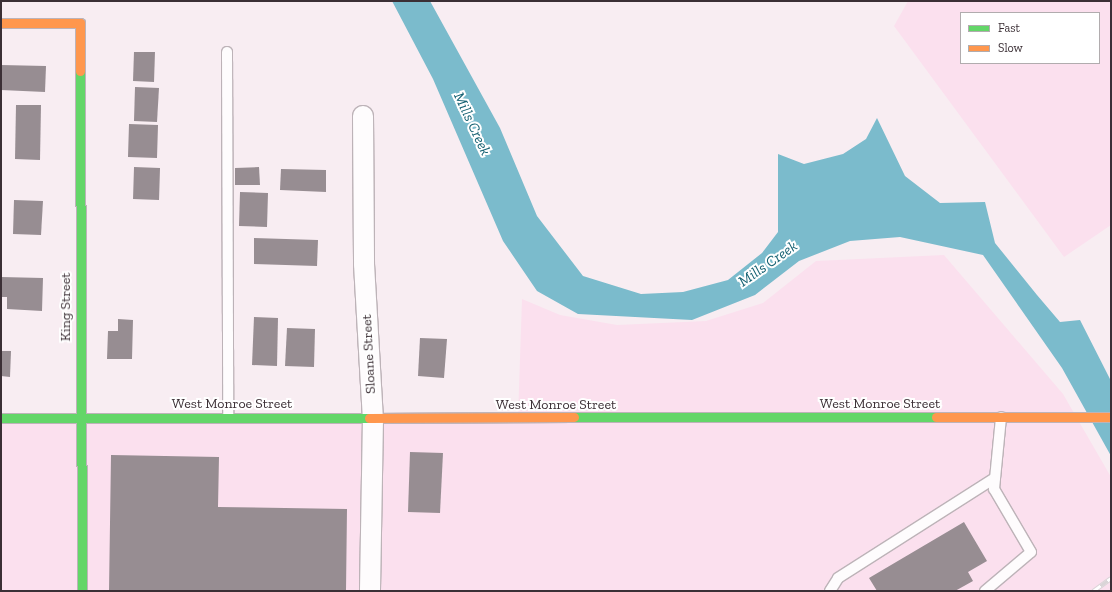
<!DOCTYPE html>
<html>
<head>
<meta charset="utf-8">
<style>
	body { margin:0 }
	#map { position:relative; width:1112px; height:592px; overflow:hidden; background:#f8edf2; font-family:"Zilla Slab",serif }
	div>[style] { position:absolute }
	.built>* { inset:0; background:#fbe0ee }
	.water>* { inset:0; background:#7bbbcc }
	.building>* { inset:0; background:#978d92 }
	.roads { filter:drop-shadow(1px 0 #bdb3b8) drop-shadow(-1px 0 #bdb3b8) drop-shadow(0 1px #bdb3b8) drop-shadow(0 -1px #bdb3b8) }
	.lane>* { height:10px; margin:-5px; padding:0 5px; transform-origin:5px; border-radius:5px; background:#fefcfd }
	.street>* { height:20px; margin:-10px; padding:0 10px; transform-origin:10px; border-radius:10px; background:#fefcfd }
	.fast>* { height:9px; margin:-4.5px; padding:0 4.5px; transform-origin:4.5px; border-radius:4.5px; background:#63d668 }
	.slow>* { height:9px; margin:-4.5px; padding:0 4.5px; transform-origin:4.5px; border-radius:4.5px; background:#ff974d }
	.rail>* { height:4.5px; margin-top:-2.25px; transform-origin:0; background:repeating-linear-gradient(90deg,#fff 0 9px,#d9d5d7 0 18px); box-sizing:border-box; border-block:1px solid #d9d5d7 }
	span { translate:-50% -50%; white-space:nowrap; text-align:center; line-height:1.15; -webkit-text-stroke:4px #fff; paint-order:stroke }
	.street-label { font-size:14px; color:#3b2f35 }
	.water-label { font-size:15px; color:#156172; font-style:italic }
	.frame { position:absolute; inset:0; border:2px solid #3b2f35; pointer-events:none }
	.legend { position:absolute; left:960px; top:12px; width:140px; height:52px; box-sizing:border-box; background:#fff; border:1px solid #b1acae; margin:0; padding:5px 7px; list-style:none; font-size:12px; color:#3b2f35 }
	.legend li { display:flex; align-items:center; gap:8px; height:20px }
	.legend b { width:20px; border:1px solid #b1acae }
</style>
</head>
<body>
<div id="map">
	<div class="built">
		<div style="clip-path:polygon(evenodd,908px 1px,1111px 1px,1111px 225px,1064px 257px,894px 26px,908px 1px,961px 13px,1099px 13px,1099px 63px,961px 63px,961px 13px)"></div>
		<div style="clip-path:polygon(944px 255px,1063px 394px,1111px 477px,1111px 591px,1px 591px,1px 418px,518px 418px,522px 299px,560px 315px,617px 325px,706px 321px,763px 303px,816px 261px)"></div>
	</div>
	<div class="water">
		<div style="clip-path:polygon(392px 1px,430px 1px,500px 128px,537px 216px,583px 276px,641px 294px,683px 292px,728px 280px,762px 253px,778px 232px,778px 154px,804px 164px,843px 154px,866px 139px,877px 118px,905px 176px,940px 203px,985px 202px,995px 243px,1037px 295px,1060px 322px,1080px 320px,1111px 381px,1111px 456px,1062px 368px,983px 255px,900px 237px,850px 241px,799px 261px,755px 295px,692px 320px,578px 314px,537px 291px,503px 241px,433px 79px)"></div>
	</div>
	<div class="building">
		<div style="clip-path:polygon(134px 52px,155px 52px,154px 82px,133px 81px)"></div>
		<div style="clip-path:polygon(1px 65px,46px 66px,45px 92px,1px 90px)"></div>
		<div style="clip-path:polygon(135px 87px,159px 88px,157px 122px,134px 121px)"></div>
		<div style="clip-path:polygon(16px 105px,41px 105px,40px 160px,15px 159px)"></div>
		<div style="clip-path:polygon(129px 124px,158px 125px,157px 158px,128px 157px)"></div>
		<div style="clip-path:polygon(134px 167px,160px 168px,159px 200px,133px 199px)"></div>
		<div style="clip-path:polygon(259px 167px,260px 185px,235px 185px,235px 168px)"></div>
		<div style="clip-path:polygon(281px 169px,326px 170px,326px 192px,280px 190px)"></div>
		<div style="clip-path:polygon(240px 192px,268px 193px,267px 227px,239px 226px)"></div>
		<div style="clip-path:polygon(14px 200px,43px 201px,41px 235px,13px 234px)"></div>
		<div style="clip-path:polygon(254px 238px,318px 240px,317px 266px,254px 264px)"></div>
		<div style="clip-path:polygon(1px 277px,43px 278px,42px 311px,7px 309px,7px 297px,1px 297px)"></div>
		<div style="clip-path:polygon(254px 317px,278px 318px,277px 366px,252px 365px)"></div>
		<div style="clip-path:polygon(118px 319px,133px 320px,132px 359px,107px 359px,108px 331px,118px 331px)"></div>
		<div style="clip-path:polygon(287px 328px,315px 329px,314px 367px,285px 366px)"></div>
		<div style="clip-path:polygon(420px 338px,447px 339px,444px 378px,418px 376px)"></div>
		<div style="clip-path:polygon(1px 351px,11px 351px,10px 377px,1px 376px)"></div>
		<div style="clip-path:polygon(410px 452px,443px 453px,440px 513px,408px 512px)"></div>
		<div style="clip-path:polygon(111px 455px,219px 457px,218px 507px,347px 509px,346px 591px,109px 591px)"></div>
		<div style="clip-path:polygon(964px 522px,987px 561px,968px 572px,973px 581px,955px 591px,877px 591px,869px 578px)"></div>
	</div>
	<div class="roads">
		<div class="lane">
			<div style="left:227px;top:52px;width:366px;rotate:89.8deg"></div>
			<div style="left:830px;top:591px;width:15px;rotate:-58deg"></div>
			<div style="left:838px;top:578px;width:186px;rotate:-32.5deg"></div>
			<div style="left:985px;top:591px;width:60px;rotate:-40.3deg"></div>
			<div style="left:1031px;top:552px;width:73px;rotate:-120.4deg"></div>
			<div style="left:994px;top:489px;width:72px;rotate:-84.4deg"></div>
		</div>
		<div class="street">
			<div style="left:363px;top:116px;width:148px;rotate:89.6deg"></div>
			<div style="left:364px;top:264px;width:154px;rotate:86.7deg"></div>
			<div style="left:373px;top:418px;width:173px;rotate:91deg"></div>
		</div>
		<div class="fast">
			<div style="left:80px;top:71px;width:520px;rotate:89.78deg"></div>
			<div style="left:574px;top:417px;width:362px"></div>
			<div style="left:1px;top:418px;width:368px"></div>
		</div>
		<div class="slow">
			<div style="left:1px;top:23px;width:79px"></div>
			<div style="left:80px;top:23px;width:48px;rotate:90deg"></div>
			<div style="left:936px;top:417px;width:175px"></div>
			<div style="left:369px;top:418px;width:205px;rotate:-0.3deg"></div>
		</div>
	</div>
	<div class="rail">
		<div style="left:1093px;top:591px;width:22px;rotate:-36deg"></div>
	</div>
	<div class="street-label">
		<span style="left:66px;top:307px;rotate:-90deg">King Street</span>
		<span style="left:369px;top:354px;rotate:-93deg">Sloane Street</span>
		<span style="left:232px;top:404px">West Monroe Street</span>
		<span style="left:880px;top:404px">West Monroe Street</span>
		<span style="left:556px;top:405px">West Monroe Street</span>
	</div>
	<div class="water-label">
		<span style="left:472px;top:124px;rotate:65deg">Mills Creek</span>
		<span style="left:768px;top:264px;rotate:-35deg">Mills Creek</span>
	</div>
	<div class="frame"></div>
	<ul class="legend">
	<li><b style="height:5px;background:#63d668"></b>Fast</li>
	<li><b style="height:5px;background:#ff974d"></b>Slow</li>
	</ul>
</div>
</body>
</html>
